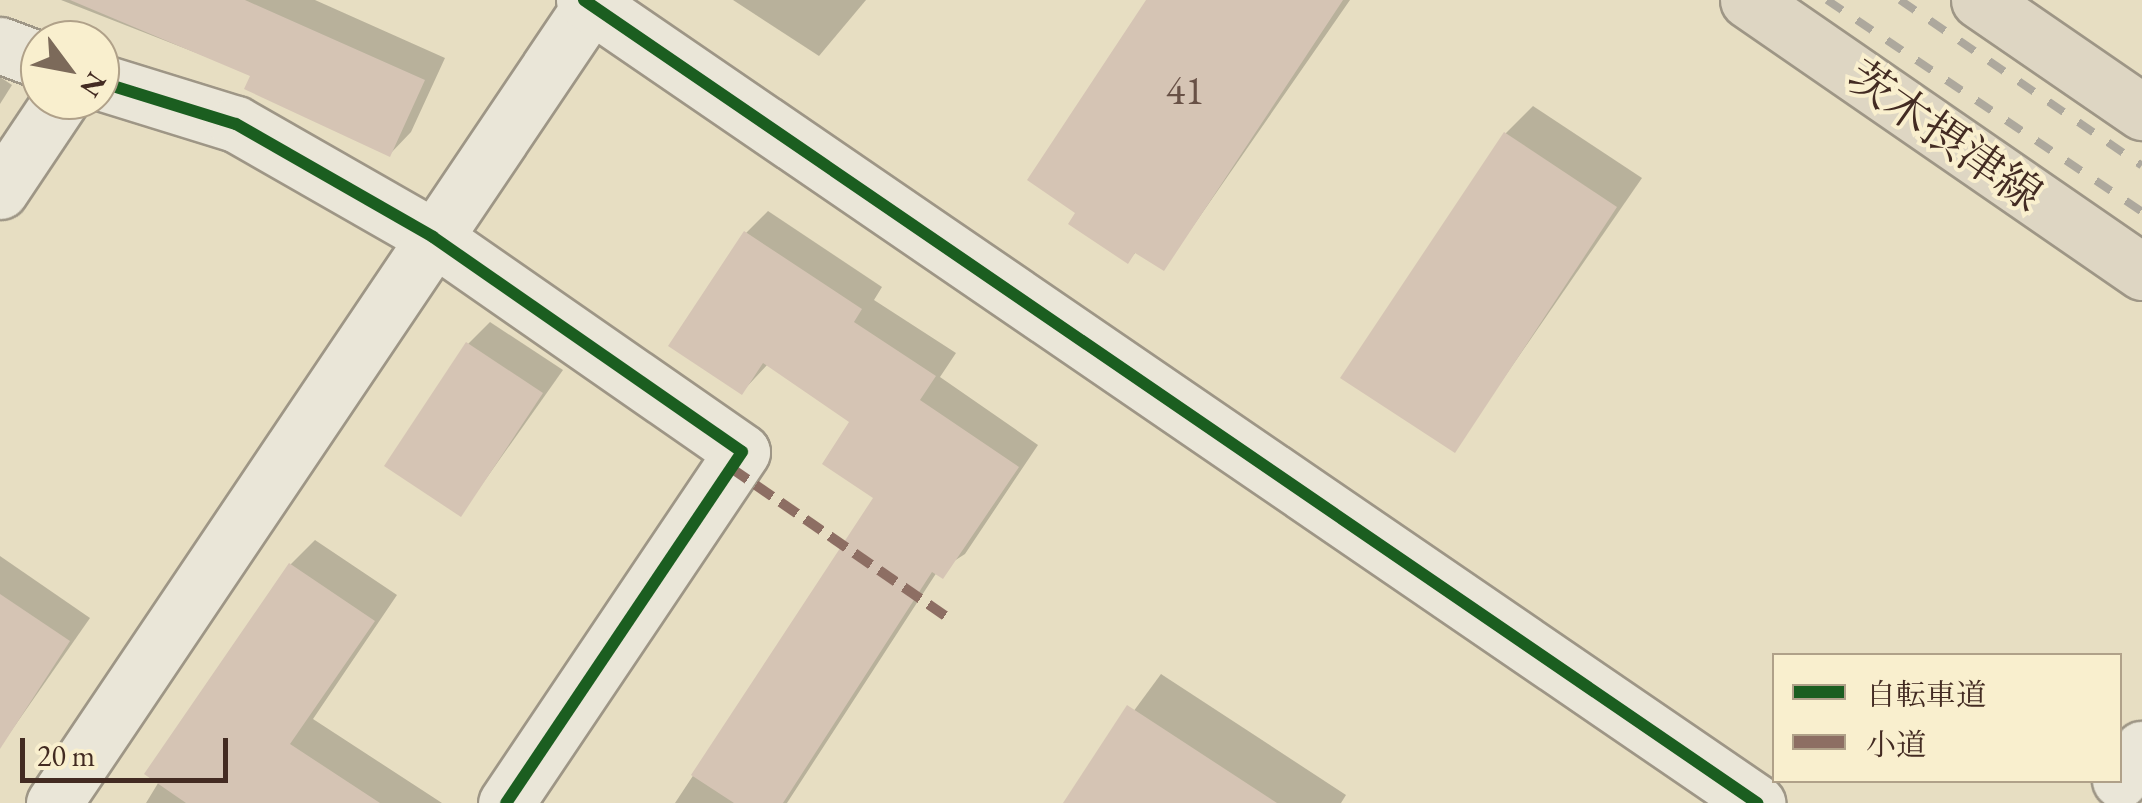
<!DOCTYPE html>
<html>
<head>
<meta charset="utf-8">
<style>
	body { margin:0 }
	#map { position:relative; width:2142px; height:803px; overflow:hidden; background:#e7dec2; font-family:"EB Garamond","Noto Serif JP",serif }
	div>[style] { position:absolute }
	.shadow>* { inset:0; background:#0003 }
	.building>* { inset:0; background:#d5c4b4 }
	.roads { filter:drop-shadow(2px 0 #9e9686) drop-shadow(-2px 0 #9e9686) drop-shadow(0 2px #9e9686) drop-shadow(0 -2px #9e9686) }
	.street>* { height:55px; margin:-27.5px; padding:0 27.5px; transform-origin:27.5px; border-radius:27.5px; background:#eae6d8 }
	.secondary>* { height:55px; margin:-27.5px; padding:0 27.5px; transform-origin:27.5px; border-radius:27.5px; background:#eae6d8 }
	.primary>* { height:55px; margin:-27.5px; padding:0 27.5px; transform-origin:27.5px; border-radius:27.5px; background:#ded6c3 }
	.rail>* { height:8px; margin-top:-4px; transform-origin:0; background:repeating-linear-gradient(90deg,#ada89d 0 18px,transparent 0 36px) }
	.quiet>* { height:10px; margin-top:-5px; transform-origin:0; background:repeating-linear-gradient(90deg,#8d6e63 0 20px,transparent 0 30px) }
	.cycleway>* { height:12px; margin:-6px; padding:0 6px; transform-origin:6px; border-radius:6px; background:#1b5e20 }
	span { translate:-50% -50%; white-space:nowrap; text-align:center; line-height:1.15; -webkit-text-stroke:8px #f9efce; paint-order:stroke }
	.number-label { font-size:40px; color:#685146 }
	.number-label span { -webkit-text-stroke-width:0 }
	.street-label { font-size:45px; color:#432b22 }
	.legend { position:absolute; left:1772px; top:653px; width:350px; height:130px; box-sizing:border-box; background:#f9efce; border:2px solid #b0a189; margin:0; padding:12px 18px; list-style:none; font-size:30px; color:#432b22 }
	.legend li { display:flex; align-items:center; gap:20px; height:50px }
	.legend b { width:50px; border:2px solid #b0a189 }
	.north { position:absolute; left:20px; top:20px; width:100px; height:100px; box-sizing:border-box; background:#f9efce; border:2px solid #b0a189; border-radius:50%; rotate:122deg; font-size:28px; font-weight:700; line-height:40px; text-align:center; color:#432b22 }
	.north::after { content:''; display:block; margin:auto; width:35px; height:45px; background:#7c6a5a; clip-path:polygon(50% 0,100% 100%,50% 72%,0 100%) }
	.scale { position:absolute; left:20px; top:738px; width:208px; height:45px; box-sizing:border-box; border:5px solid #432b22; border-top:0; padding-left:12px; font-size:30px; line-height:35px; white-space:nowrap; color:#432b22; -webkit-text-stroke:8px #f9efce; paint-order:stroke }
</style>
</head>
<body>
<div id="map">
	<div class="shadow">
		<div style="clip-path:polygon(61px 0,315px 0,445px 58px,411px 132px,390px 154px,253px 75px)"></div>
		<div style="clip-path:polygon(733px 0,866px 0,819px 56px)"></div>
		<div style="clip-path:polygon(1149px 0,1350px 0,1164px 268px,1137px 251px,1128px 261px,1078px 212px)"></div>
		<div style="clip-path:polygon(0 77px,12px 85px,0 104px)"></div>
		<div style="clip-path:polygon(1533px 106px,1642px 178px,1454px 450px,1506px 133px)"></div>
		<div style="clip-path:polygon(768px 211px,882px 287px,874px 300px,956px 353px,940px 377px,1038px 445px,965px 554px,937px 572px,787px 803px,675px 803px,877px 497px,852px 421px,768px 364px,742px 392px,746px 233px)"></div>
		<div style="clip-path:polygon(490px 322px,563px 370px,461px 514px,468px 344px)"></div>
		<div style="clip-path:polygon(315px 540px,397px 595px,313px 719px,442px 803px,146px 803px,291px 564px)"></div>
		<div style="clip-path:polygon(0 556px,90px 618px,0 747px)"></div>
		<div style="clip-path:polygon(1161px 674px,1346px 795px,1341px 803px,1066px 803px)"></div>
	</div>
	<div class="building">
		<div style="clip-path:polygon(70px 0,245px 0,425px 80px,390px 157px,244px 89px,250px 76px)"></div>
		<div style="clip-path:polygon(1146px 0,1343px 0,1164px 271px,1135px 253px,1128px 264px,1068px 224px,1075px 213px,1027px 180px)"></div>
		<div style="clip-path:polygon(1504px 132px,1617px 207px,1455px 453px,1340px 378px)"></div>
		<div style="clip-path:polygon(744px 231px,862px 309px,854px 322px,936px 376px,920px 400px,1019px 467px,943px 579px,932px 572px,783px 803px,734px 803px,691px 775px,873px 498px,822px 464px,849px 422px,763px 363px,742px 395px,668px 346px)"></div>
		<div style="clip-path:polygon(466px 342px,543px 393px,461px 517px,384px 466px)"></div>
		<div style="clip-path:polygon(289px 563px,375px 621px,290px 744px,380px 803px,186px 803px,144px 774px)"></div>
		<div style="clip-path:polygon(0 594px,70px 641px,0 749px)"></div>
		<div style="clip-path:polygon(1127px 705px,1277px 803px,1063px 803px)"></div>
	</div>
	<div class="roads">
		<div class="street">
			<div style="left:0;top:45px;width:43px;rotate:20.6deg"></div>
			<div style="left:100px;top:82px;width:142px;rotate:17.2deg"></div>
			<div style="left:236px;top:124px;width:227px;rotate:29.8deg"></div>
			<div style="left:433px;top:237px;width:376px;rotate:34.8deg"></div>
			<div style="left:742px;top:452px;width:423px;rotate:123.9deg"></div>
			<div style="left:0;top:191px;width:110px;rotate:-56.2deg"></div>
			<div style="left:54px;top:803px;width:962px;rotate:-56.06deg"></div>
		</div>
		<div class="secondary">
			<div style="left:584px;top:0;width:1422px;rotate:34.39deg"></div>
			<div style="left:2120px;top:780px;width:38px;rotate:-55deg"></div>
		</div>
		<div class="primary">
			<div style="left:1748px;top:0;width:479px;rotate:34.6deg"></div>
			<div style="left:1979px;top:0;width:198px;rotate:34.5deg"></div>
		</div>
	</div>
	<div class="rail">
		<div style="left:1827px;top:0;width:380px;rotate:33.9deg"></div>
		<div style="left:1900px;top:0;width:293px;rotate:34.4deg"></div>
	</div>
	<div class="quiet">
		<div style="left:731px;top:468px;width:262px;rotate:34.6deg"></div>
	</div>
	<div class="cycleway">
		<div style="left:584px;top:0;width:1422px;rotate:34.39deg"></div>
		<div style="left:100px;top:82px;width:142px;rotate:17.2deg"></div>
		<div style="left:236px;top:124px;width:227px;rotate:29.8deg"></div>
		<div style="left:433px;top:237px;width:376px;rotate:34.8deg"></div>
		<div style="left:742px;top:452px;width:423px;rotate:123.9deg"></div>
	</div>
	<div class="number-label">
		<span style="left:1185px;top:90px">41</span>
	</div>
	<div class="street-label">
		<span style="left:1945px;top:136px;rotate:35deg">茨木摂津線</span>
	</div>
	<ul class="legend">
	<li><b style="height:12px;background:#1b5e20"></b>自転車道</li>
	<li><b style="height:12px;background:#8d6e63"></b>小道</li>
	</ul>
	<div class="north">N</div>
	<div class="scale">20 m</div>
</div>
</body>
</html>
